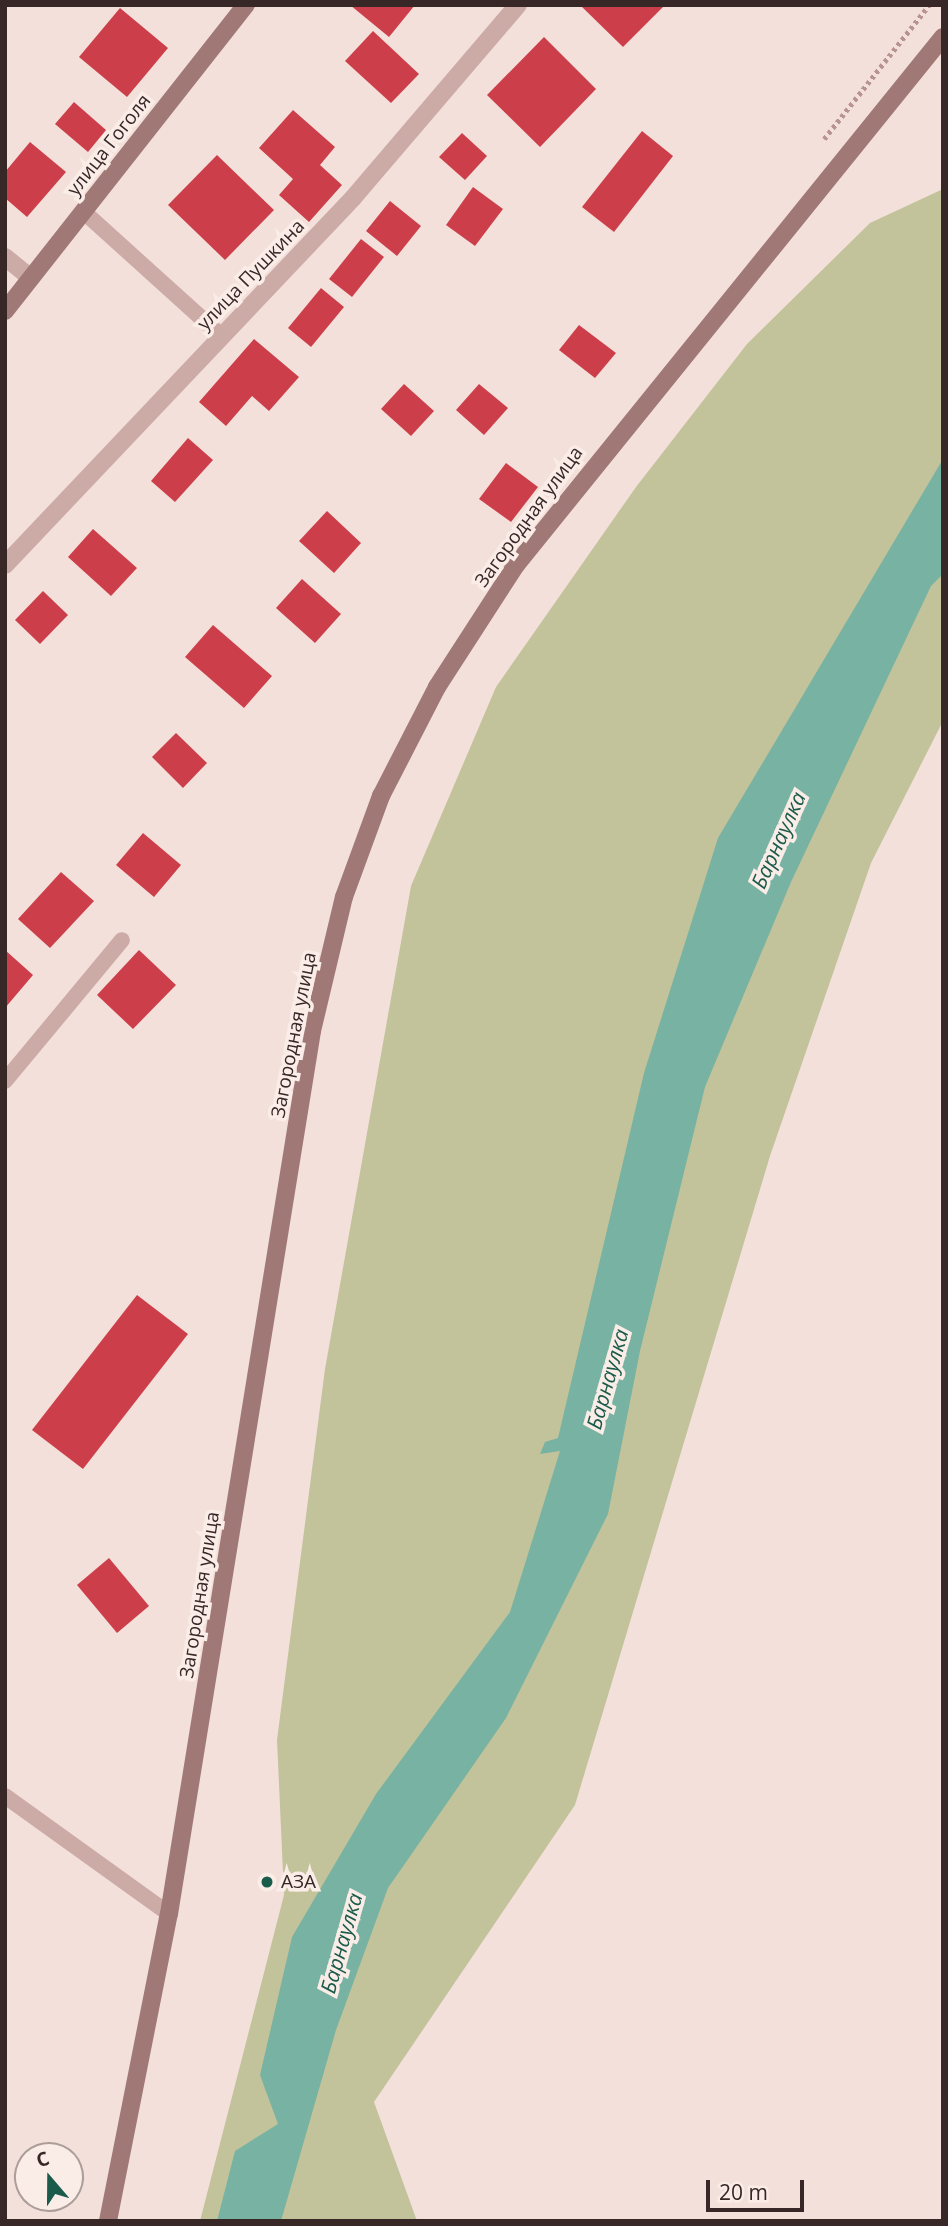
<!DOCTYPE html>
<html>
<head>
<meta charset="utf-8">
<style>
	body { margin:0 }
	#map { position:relative; width:948px; height:2226px; overflow:hidden; background:#f3e0db; font-family:"Open Sans",sans-serif }
	div>[style] { position:absolute }
	.green>* { inset:0; background:#c2c39a }
	.water>* { inset:0; background:#78b2a2 }
	.building>* { inset:0; background:#cc3f4a }
	.path>* { height:4.5px; margin-top:-2.25px; transform-origin:0; background:repeating-linear-gradient(90deg,#b89490 0 3.5px,transparent 0 7px) }
	.lane>* { height:16px; margin:-8px; padding:0 8px; transform-origin:8px; border-radius:8px; background:#ccaba6 }
	.street>* { height:18px; margin:-9px; padding:0 9px; transform-origin:9px; border-radius:9px; background:#ccaba6 }
	.secondary>* { height:18px; margin:-9px; padding:0 9px; transform-origin:9px; border-radius:9px; background:#a07977 }
	.dots>* { width:19px; height:19px; translate:-50% -50%; box-sizing:border-box; border:4px solid #faece7; border-radius:50% }
	span { translate:-50% -50%; white-space:nowrap; text-align:center; line-height:1.15; -webkit-text-stroke:7px #faece7; paint-order:stroke }
	.street-label { font-size:19px; color:#372727 }
	.poi-label { font-size:19px; color:#372727 }
	.left { translate:0 -50%; text-align:left }
	.water-label { font-size:21px; color:#1a5b4b; font-style:italic }
	.frame { position:absolute; inset:0; border:7px solid #372727; pointer-events:none }
	.north { position:absolute; left:14px; top:2142px; width:70px; height:70px; box-sizing:border-box; background:#faece7; border:2px solid #ac9d9a; border-radius:50%; rotate:340deg; font-size:19px; font-weight:700; line-height:28px; text-align:center; color:#372727 }
	.north::after { content:''; display:block; margin:auto; width:24px; height:32px; background:#1a5b4b; clip-path:polygon(50% 0,100% 100%,50% 72%,0 100%) }
	.scale { position:absolute; left:706px; top:2180px; width:98px; height:32px; box-sizing:border-box; border:4px solid #372727; border-top:0; padding-left:9px; font-size:21px; line-height:24px; white-space:nowrap; color:#372727; -webkit-text-stroke:5px #faece7; paint-order:stroke }
</style>
</head>
<body>
<div id="map">
	<div class="green">
		<div style="clip-path:polygon(943px 189px,943px 721px,871px 863px,770px 1156px,575px 1805px,374px 2102px,417px 2221px,200px 2221px,284px 1895px,277px 1740px,325px 1369px,411px 886px,496px 687px,636px 487px,747px 344px,870px 223px)"></div>
	</div>
	<div class="water">
		<div style="clip-path:polygon(943px 459px,943px 574px,931px 586px,791px 882px,705px 1087px,640px 1351px,608px 1514px,506px 1718px,388px 1888px,336px 2030px,281px 2221px,217px 2221px,235px 2151px,278px 2124px,260px 2075px,292px 1937px,376px 1794px,510px 1612px,560px 1451px,540px 1454px,545px 1442px,558px 1438px,644px 1073px,718px 838px)"></div>
	</div>
	<div class="building">
		<div style="clip-path:polygon(350px 5px,415px 5px,389px 37px)"></div>
		<div style="clip-path:polygon(580px 5px,665px 5px,623px 47px)"></div>
		<div style="clip-path:polygon(120px 8px,168px 48px,127px 97px,79px 57px)"></div>
		<div style="clip-path:polygon(373px 31px,419px 74px,391px 103px,345px 61px)"></div>
		<div style="clip-path:polygon(544px 37px,596px 89px,540px 147px,487px 95px)"></div>
		<div style="clip-path:polygon(74px 102px,106px 130px,88px 152px,55px 124px)"></div>
		<div style="clip-path:polygon(293px 110px,335px 147px,320px 165px,342px 185px,309px 222px,279px 195px,293px 179px,259px 148px)"></div>
		<div style="clip-path:polygon(642px 131px,673px 156px,614px 232px,582px 207px)"></div>
		<div style="clip-path:polygon(462px 133px,487px 156px,465px 180px,439px 157px)"></div>
		<div style="clip-path:polygon(30px 142px,66px 172px,27px 217px,5px 198px,5px 172px)"></div>
		<div style="clip-path:polygon(217px 155px,274px 210px,225px 260px,168px 205px)"></div>
		<div style="clip-path:polygon(473px 187px,503px 209px,475px 246px,446px 225px)"></div>
		<div style="clip-path:polygon(390px 201px,421px 226px,397px 256px,366px 231px)"></div>
		<div style="clip-path:polygon(361px 239px,384px 257px,352px 297px,329px 279px)"></div>
		<div style="clip-path:polygon(321px 288px,344px 307px,311px 347px,288px 328px)"></div>
		<div style="clip-path:polygon(579px 325px,616px 353px,595px 378px,559px 350px)"></div>
		<div style="clip-path:polygon(254px 339px,299px 377px,269px 411px,252px 396px,226px 426px,199px 402px)"></div>
		<div style="clip-path:polygon(404px 384px,434px 411px,411px 436px,381px 409px)"></div>
		<div style="clip-path:polygon(479px 384px,508px 408px,484px 435px,456px 410px)"></div>
		<div style="clip-path:polygon(188px 438px,213px 460px,175px 502px,151px 481px)"></div>
		<div style="clip-path:polygon(506px 463px,538px 487px,511px 522px,479px 499px)"></div>
		<div style="clip-path:polygon(327px 511px,361px 543px,334px 573px,299px 541px)"></div>
		<div style="clip-path:polygon(93px 529px,137px 568px,111px 596px,68px 557px)"></div>
		<div style="clip-path:polygon(302px 579px,341px 614px,315px 643px,276px 608px)"></div>
		<div style="clip-path:polygon(43px 591px,68px 615px,40px 644px,15px 620px)"></div>
		<div style="clip-path:polygon(213px 625px,272px 676px,244px 708px,185px 657px)"></div>
		<div style="clip-path:polygon(176px 733px,207px 763px,183px 788px,152px 757px)"></div>
		<div style="clip-path:polygon(143px 833px,181px 865px,154px 897px,116px 865px)"></div>
		<div style="clip-path:polygon(61px 872px,94px 901px,50px 948px,18px 919px)"></div>
		<div style="clip-path:polygon(5px 950px,33px 975px,5px 1008px)"></div>
		<div style="clip-path:polygon(139px 950px,176px 985px,133px 1029px,97px 995px)"></div>
		<div style="clip-path:polygon(137px 1295px,188px 1334px,83px 1469px,32px 1430px)"></div>
		<div style="clip-path:polygon(109px 1558px,149px 1606px,117px 1633px,77px 1585px)"></div>
	</div>
	<div class="path">
		<div style="left:824px;top:139px;width:170px;rotate:-51.9deg"></div>
	</div>
	<div class="lane">
		<div style="left:84px;top:212px;width:185px;rotate:42.1deg"></div>
		<div style="left:5px;top:1081px;width:183px;rotate:-50.3deg"></div>
		<div style="left:5px;top:1796px;width:202px;rotate:35.7deg"></div>
	</div>
	<div class="street">
		<div style="left:5px;top:257px;width:33px;rotate:39deg"></div>
		<div style="left:5px;top:565px;width:506px;rotate:-46.52deg"></div>
		<div style="left:353px;top:198px;width:254px;rotate:-49.5deg"></div>
	</div>
	<div class="secondary">
		<div style="left:5px;top:311px;width:390px;rotate:-51.8deg"></div>
		<div style="left:108px;top:2221px;width:313px;rotate:-78.8deg"></div>
		<div style="left:169px;top:1914px;width:895px;rotate:-80.8deg"></div>
		<div style="left:312px;top:1031px;width:138px;rotate:-76.6deg"></div>
		<div style="left:344px;top:897px;width:108px;rotate:-69.9deg"></div>
		<div style="left:381px;top:796px;width:123px;rotate:-62.8deg"></div>
		<div style="left:437px;top:687px;width:145px;rotate:-57.1deg"></div>
		<div style="left:516px;top:565px;width:679px;rotate:-51.04deg"></div>
	</div>
	<div class="dots">
		<div style="left:267px;top:1882px;background:#1a5b4b"></div>
	</div>
	<div class="street-label">
		<span style="left:109px;top:145px;rotate:-52deg">улица Гоголя</span>
		<span style="left:251px;top:275px;rotate:-46deg">улица Пушкина</span>
		<span style="left:529px;top:517px;rotate:-54deg">Загородная улица</span>
		<span style="left:294px;top:1035px;rotate:-79deg">Загородная улица</span>
		<span style="left:200px;top:1595px;rotate:-81deg">Загородная улица</span>
	</div>
	<div class="poi-label">
		<span class="left" style="left:281px;top:1882px">АЗА</span>
	</div>
	<div class="water-label">
		<span style="left:778px;top:840px;rotate:-66deg">Барнаулка</span>
		<span style="left:607px;top:1379px;rotate:-74deg">Барнаулка</span>
		<span style="left:341px;top:1943px;rotate:-74deg">Барнаулка</span>
	</div>
	<div class="frame"></div>
	<div class="north">С</div>
	<div class="scale">20 m</div>
</div>
</body>
</html>
